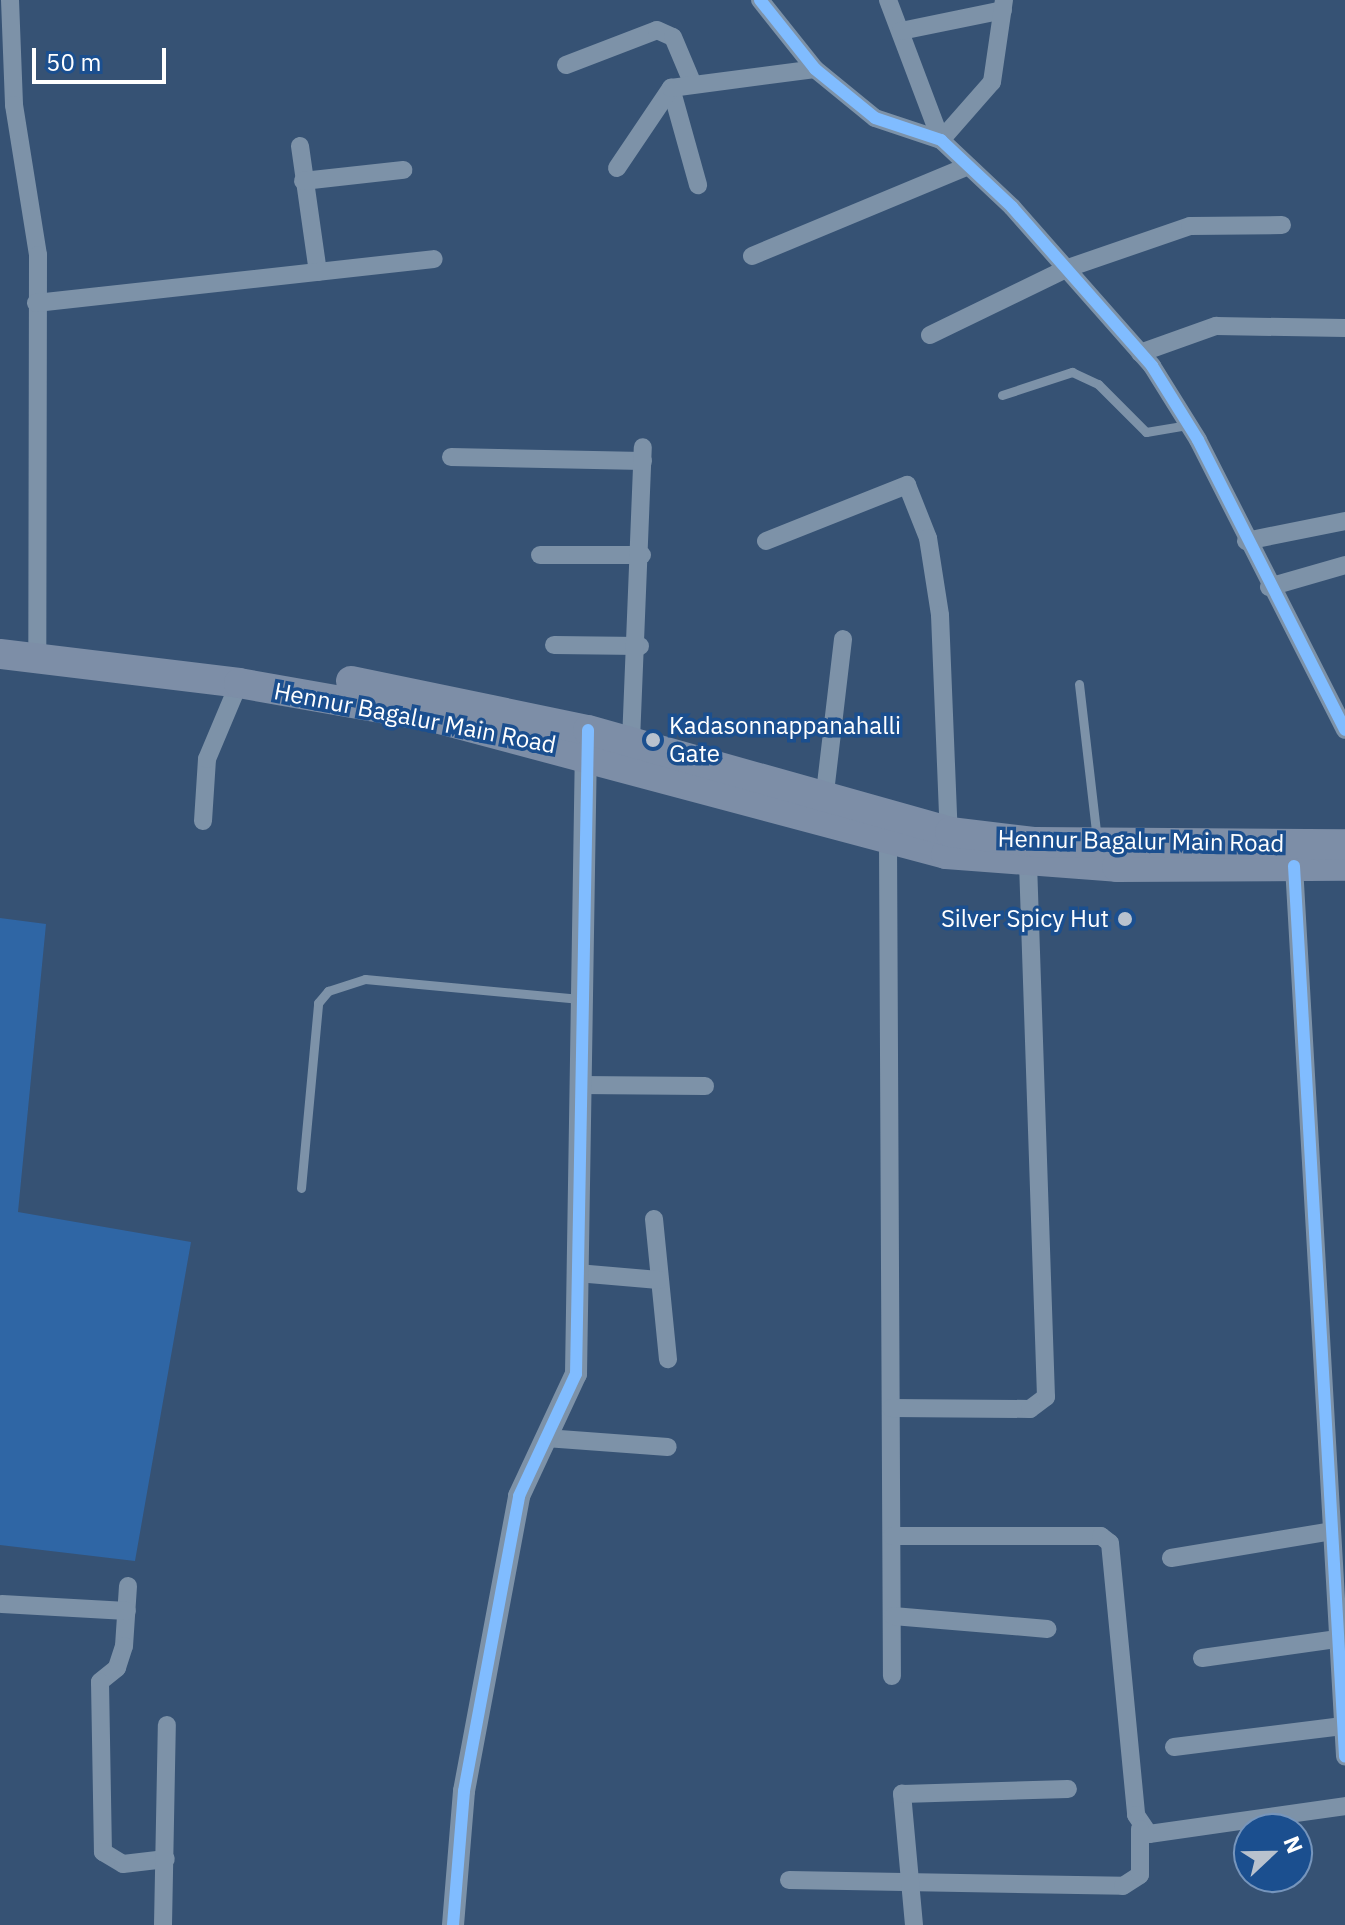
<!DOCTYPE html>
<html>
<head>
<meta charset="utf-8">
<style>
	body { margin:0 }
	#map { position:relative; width:1345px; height:1925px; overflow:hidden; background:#365274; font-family:"IBM Plex Sans",sans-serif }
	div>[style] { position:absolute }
	.green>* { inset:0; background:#2f66a5 }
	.service>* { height:9px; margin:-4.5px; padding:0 4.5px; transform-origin:4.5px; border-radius:4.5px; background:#7d92a8 }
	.minor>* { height:18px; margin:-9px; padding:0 9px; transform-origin:9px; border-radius:9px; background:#7d92a8 }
	.tertiary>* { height:22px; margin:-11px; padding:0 11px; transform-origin:11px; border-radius:11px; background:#7d92a8 }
	.primary>* { height:30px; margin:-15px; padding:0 15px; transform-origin:15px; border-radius:15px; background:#7d8ea7 }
	.cycleway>* { height:12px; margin:-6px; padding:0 6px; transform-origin:6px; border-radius:6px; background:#80bcff }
	.dots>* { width:22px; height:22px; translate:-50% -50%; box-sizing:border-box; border:4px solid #1b4f8f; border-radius:50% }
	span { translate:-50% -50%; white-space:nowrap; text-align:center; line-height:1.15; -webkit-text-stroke:7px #1b4f8f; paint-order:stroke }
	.street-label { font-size:24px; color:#fff }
	.poi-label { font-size:24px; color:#fff }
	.left { translate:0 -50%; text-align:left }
	.right { translate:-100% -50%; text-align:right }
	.north { position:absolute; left:1233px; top:1813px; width:80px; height:80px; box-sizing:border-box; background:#1b4f8f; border:2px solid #7695bc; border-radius:50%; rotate:68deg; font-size:22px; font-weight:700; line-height:32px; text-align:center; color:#fff }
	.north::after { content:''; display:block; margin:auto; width:28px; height:36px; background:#b9c2ce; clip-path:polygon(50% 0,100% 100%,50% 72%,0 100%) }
	.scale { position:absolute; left:32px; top:48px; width:134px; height:36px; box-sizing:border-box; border:4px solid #fff; border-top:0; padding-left:10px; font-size:24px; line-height:28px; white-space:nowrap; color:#fff; -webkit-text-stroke:6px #1b4f8f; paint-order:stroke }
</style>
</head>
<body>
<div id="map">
	<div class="green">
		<div style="clip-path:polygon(0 918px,46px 924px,18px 1212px,191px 1242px,135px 1561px,0 1545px)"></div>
	</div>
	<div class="service">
		<div style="left:1002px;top:395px;width:74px;rotate:-18.2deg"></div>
		<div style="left:1072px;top:372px;width:29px;rotate:25deg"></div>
		<div style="left:1098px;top:384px;width:68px;rotate:45deg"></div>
		<div style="left:1146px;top:432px;width:43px;rotate:-9.5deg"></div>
		<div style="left:1079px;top:684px;width:156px;rotate:83.4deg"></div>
		<div style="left:301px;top:1188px;width:186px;rotate:-84.7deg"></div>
		<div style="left:318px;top:1003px;width:16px;rotate:-50deg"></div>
		<div style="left:328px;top:991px;width:39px;rotate:-18deg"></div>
		<div style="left:365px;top:979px;width:216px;rotate:5.3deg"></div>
	</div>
	<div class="minor">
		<div style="left:10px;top:0;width:105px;rotate:87.8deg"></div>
		<div style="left:14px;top:105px;width:152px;rotate:80.9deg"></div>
		<div style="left:38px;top:255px;width:403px;rotate:90.1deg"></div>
		<div style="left:760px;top:0;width:88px;rotate:51.4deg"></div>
		<div style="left:815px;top:69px;width:77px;rotate:39.2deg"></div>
		<div style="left:875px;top:118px;width:70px;rotate:18.4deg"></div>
		<div style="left:941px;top:140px;width:98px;rotate:43.3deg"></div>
		<div style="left:1012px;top:207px;width:212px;rotate:48.6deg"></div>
		<div style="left:1152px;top:366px;width:87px;rotate:58.1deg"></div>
		<div style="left:1198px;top:440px;width:325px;rotate:63.1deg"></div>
		<div style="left:888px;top:0;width:150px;rotate:69.3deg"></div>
		<div style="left:901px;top:31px;width:104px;rotate:-11.6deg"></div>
		<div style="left:566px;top:65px;width:97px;rotate:-21deg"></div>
		<div style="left:657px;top:30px;width:17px;rotate:24deg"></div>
		<div style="left:673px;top:37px;width:49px;rotate:67.1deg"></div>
		<div style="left:671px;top:88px;width:101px;rotate:74.4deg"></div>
		<div style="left:941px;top:140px;width:77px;rotate:-48.7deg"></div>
		<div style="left:992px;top:82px;width:83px;rotate:-81.7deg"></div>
		<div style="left:300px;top:146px;width:127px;rotate:81.9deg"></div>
		<div style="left:617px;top:168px;width:97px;rotate:-56deg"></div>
		<div style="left:671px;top:88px;width:145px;rotate:-7.5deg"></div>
		<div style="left:303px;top:181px;width:101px;rotate:-6.3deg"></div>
		<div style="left:752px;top:256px;width:234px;rotate:-22.6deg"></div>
		<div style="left:36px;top:303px;width:400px;rotate:-6.3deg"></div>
		<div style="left:930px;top:335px;width:153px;rotate:-25.9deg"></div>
		<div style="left:1068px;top:268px;width:129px;rotate:-19deg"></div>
		<div style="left:1190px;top:226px;width:92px;rotate:-0.6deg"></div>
		<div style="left:1140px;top:353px;width:81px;rotate:-19.6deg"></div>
		<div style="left:1216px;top:326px;width:129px;rotate:0.9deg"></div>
		<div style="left:451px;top:457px;width:192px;rotate:1.2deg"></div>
		<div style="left:766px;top:541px;width:152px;rotate:-21.7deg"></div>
		<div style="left:907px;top:485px;width:57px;rotate:68.4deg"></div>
		<div style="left:928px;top:538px;width:78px;rotate:81.1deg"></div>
		<div style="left:940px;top:615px;width:225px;rotate:87.7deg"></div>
		<div style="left:1246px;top:541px;width:101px;rotate:-11.4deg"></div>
		<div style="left:540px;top:555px;width:102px"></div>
		<div style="left:1269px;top:587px;width:79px;rotate:-16.1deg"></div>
		<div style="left:554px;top:645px;width:86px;rotate:0.7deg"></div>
		<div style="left:631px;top:741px;width:294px;rotate:-87.7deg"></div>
		<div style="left:824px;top:801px;width:163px;rotate:-83.3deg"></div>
		<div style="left:203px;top:821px;width:62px;rotate:-86.3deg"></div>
		<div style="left:207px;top:759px;width:82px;rotate:-67.2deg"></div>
		<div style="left:888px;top:842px;width:834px;rotate:89.73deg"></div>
		<div style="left:1294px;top:866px;width:892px;rotate:86.72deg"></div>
		<div style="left:579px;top:1085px;width:126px;rotate:0.5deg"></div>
		<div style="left:654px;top:1219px;width:141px;rotate:84.3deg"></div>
		<div style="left:577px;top:1273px;width:82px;rotate:4.9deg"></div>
		<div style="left:891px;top:1408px;width:139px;rotate:0.4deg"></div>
		<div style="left:1030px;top:1409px;width:20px;rotate:-37deg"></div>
		<div style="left:1046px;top:1397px;width:534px;rotate:-91.93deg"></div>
		<div style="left:546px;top:1438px;width:122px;rotate:4.2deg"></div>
		<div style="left:892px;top:1536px;width:209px"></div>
		<div style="left:1101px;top:1536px;width:11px;rotate:38deg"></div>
		<div style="left:1110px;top:1543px;width:273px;rotate:84.5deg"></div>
		<div style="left:1136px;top:1815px;width:23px;rotate:56deg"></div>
		<div style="left:1149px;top:1834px;width:198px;rotate:-8.1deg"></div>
		<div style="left:1171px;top:1558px;width:163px;rotate:-9.5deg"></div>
		<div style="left:128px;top:1586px;width:60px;rotate:93.8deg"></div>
		<div style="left:124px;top:1646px;width:23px;rotate:108deg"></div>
		<div style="left:117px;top:1668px;width:22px;rotate:141deg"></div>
		<div style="left:100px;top:1682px;width:170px;rotate:89deg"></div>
		<div style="left:103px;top:1852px;width:23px;rotate:31deg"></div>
		<div style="left:123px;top:1864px;width:43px;rotate:-6.6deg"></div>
		<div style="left:2px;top:1604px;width:125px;rotate:3.2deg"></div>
		<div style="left:893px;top:1616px;width:155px;rotate:4.8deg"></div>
		<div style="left:1202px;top:1658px;width:137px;rotate:-8deg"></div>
		<div style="left:1174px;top:1747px;width:170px;rotate:-7.1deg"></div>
		<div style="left:789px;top:1880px;width:334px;rotate:1deg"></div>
		<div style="left:1123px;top:1886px;width:20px;rotate:-33deg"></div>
		<div style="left:1140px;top:1875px;width:46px;rotate:-90deg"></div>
		<div style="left:163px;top:1925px;width:200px;rotate:-88.9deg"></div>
		<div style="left:914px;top:1925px;width:132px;rotate:-95.2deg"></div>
		<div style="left:902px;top:1794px;width:166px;rotate:-1.7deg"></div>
	</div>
	<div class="tertiary">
		<div style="left:453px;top:1925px;width:134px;rotate:-85.3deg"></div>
		<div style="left:464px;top:1791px;width:300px;rotate:-79.4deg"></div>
		<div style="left:519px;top:1496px;width:135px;rotate:-65deg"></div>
		<div style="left:576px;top:1374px;width:632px;rotate:-89.09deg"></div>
	</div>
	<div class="primary">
		<div style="left:0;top:654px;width:241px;rotate:6.9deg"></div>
		<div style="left:239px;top:683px;width:196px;rotate:10deg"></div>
		<div style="left:432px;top:717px;width:532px;rotate:14.92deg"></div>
		<div style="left:946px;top:854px;width:171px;rotate:4.3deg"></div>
		<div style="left:1117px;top:867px;width:228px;rotate:-0.3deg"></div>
		<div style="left:351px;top:681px;width:242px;rotate:11.7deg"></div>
		<div style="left:588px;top:730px;width:376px;rotate:15.7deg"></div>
		<div style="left:950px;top:832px;width:86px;rotate:6.7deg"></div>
		<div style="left:1035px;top:842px;width:310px;rotate:0.4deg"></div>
	</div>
	<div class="cycleway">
		<div style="left:760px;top:0;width:88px;rotate:51.4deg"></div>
		<div style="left:815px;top:69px;width:77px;rotate:39.2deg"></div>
		<div style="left:875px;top:118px;width:70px;rotate:18.4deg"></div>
		<div style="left:941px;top:140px;width:98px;rotate:43.3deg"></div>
		<div style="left:1012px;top:207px;width:212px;rotate:48.6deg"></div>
		<div style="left:1152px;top:366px;width:87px;rotate:58.1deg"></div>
		<div style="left:1198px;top:440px;width:325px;rotate:63.1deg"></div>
		<div style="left:1294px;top:866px;width:892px;rotate:86.72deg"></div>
		<div style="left:453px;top:1925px;width:134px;rotate:-85.3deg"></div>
		<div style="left:464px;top:1791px;width:300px;rotate:-79.4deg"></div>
		<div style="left:519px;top:1496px;width:135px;rotate:-65deg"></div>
		<div style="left:576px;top:1374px;width:644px;rotate:-88.93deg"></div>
	</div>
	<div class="dots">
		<div style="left:653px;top:740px;background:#b9c2ce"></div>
		<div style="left:1125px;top:919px;background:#b9c2ce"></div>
	</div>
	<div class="street-label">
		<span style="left:415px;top:718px;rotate:11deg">Hennur Bagalur Main Road</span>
		<span style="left:1141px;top:841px;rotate:1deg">Hennur Bagalur Main Road</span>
	</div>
	<div class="poi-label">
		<span class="left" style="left:669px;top:740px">Kadasonnappanahalli<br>Gate</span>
		<span class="right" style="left:1109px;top:919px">Silver Spicy Hut</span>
	</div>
	<div class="north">N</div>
	<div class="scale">50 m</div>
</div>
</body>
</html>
